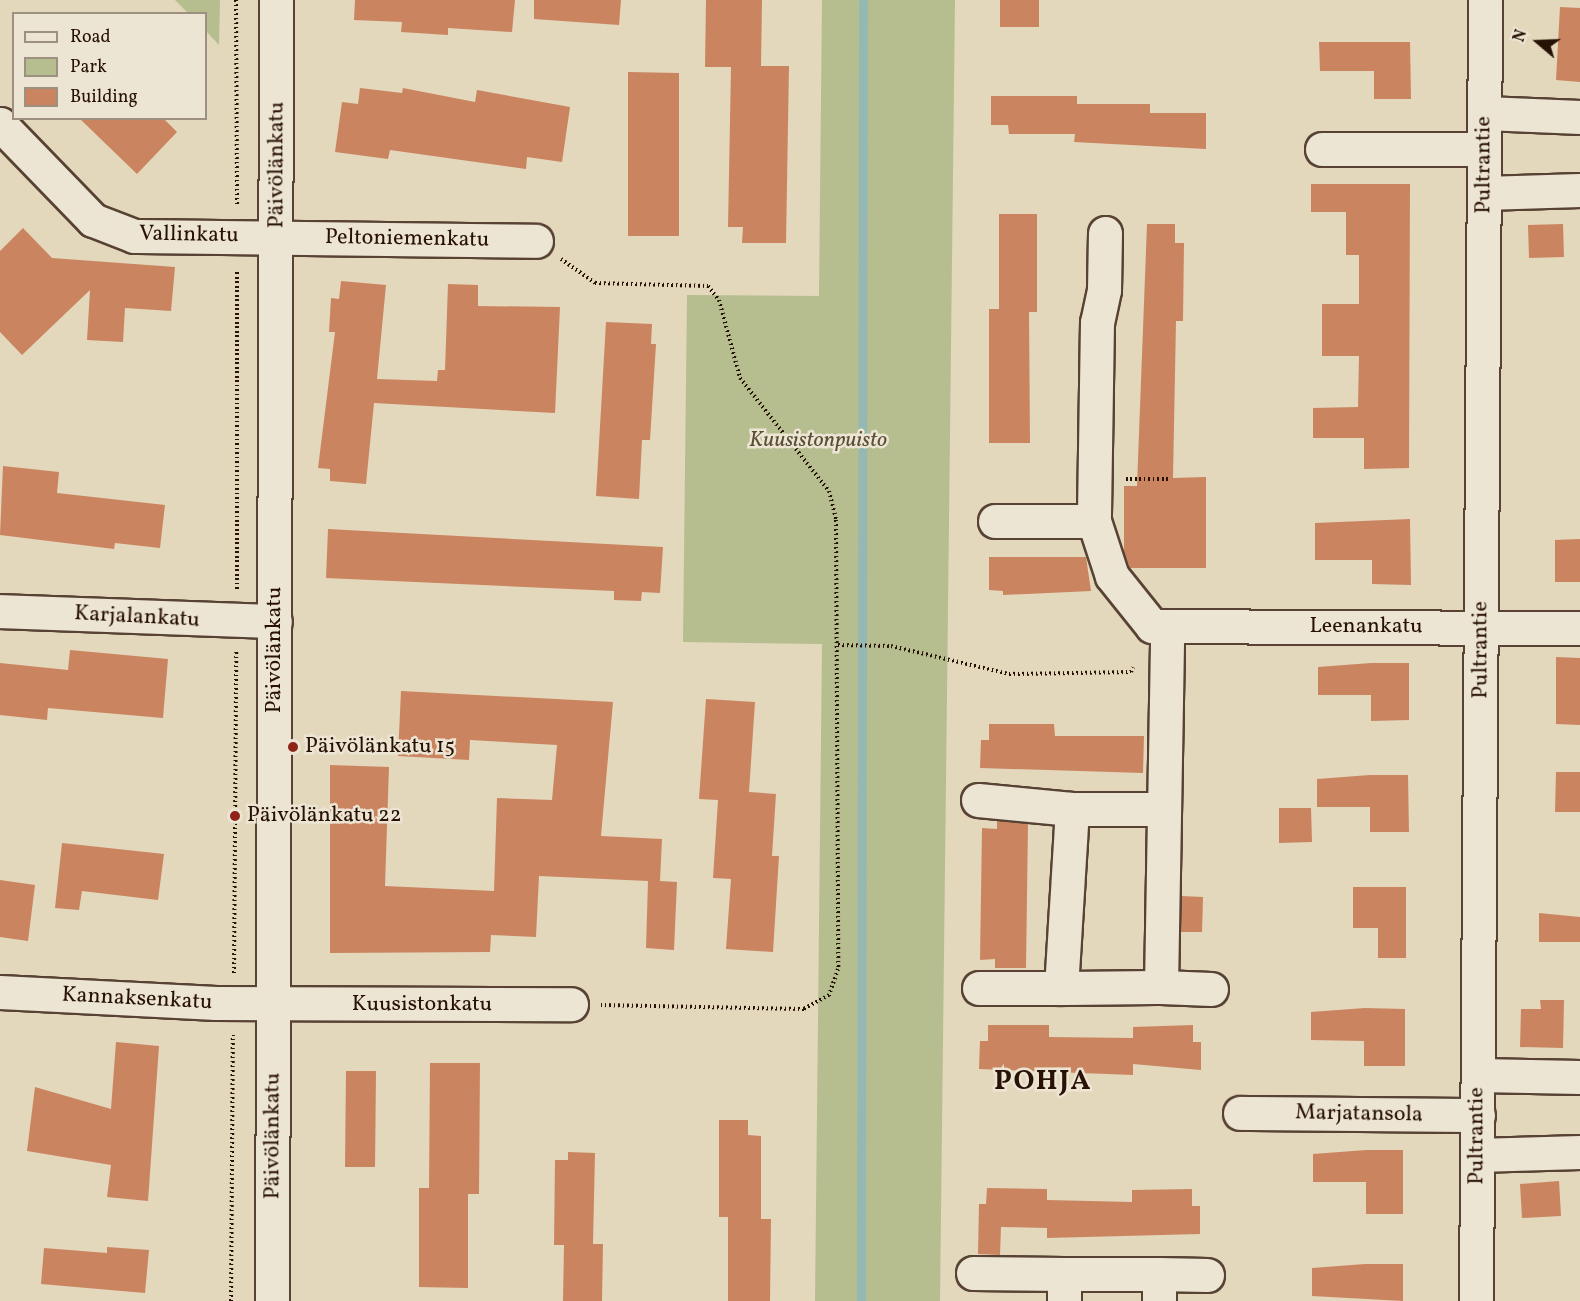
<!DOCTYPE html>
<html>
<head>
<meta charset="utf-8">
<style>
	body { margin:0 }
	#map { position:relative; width:1580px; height:1301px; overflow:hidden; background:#e3d7bc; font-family:Vollkorn,serif }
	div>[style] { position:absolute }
	.green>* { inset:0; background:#b6be8f }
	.stream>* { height:9px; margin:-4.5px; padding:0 4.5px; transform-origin:4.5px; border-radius:4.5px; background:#95b9b2 }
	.building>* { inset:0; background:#ca8560 }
	.path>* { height:4px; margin-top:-2px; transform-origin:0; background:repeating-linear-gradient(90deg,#281105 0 1.5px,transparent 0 4.5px) }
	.roads { filter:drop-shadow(2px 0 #574233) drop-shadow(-2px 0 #574233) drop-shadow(0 2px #574233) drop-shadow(0 -2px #574233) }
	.minor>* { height:33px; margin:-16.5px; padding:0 16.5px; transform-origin:16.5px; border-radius:16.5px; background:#ede5d3 }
	.dots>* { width:16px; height:16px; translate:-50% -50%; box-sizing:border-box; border:3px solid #ede5d3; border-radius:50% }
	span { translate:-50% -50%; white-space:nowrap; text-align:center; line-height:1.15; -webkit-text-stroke:5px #ede5d3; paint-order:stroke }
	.street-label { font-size:22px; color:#281105 }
	.park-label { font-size:22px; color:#5a4e35; font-style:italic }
	.poi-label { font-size:22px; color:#281105 }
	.left { translate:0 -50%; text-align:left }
	.district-label { font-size:28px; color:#281105; font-weight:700; letter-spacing:1.5px }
	.legend { position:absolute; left:12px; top:12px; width:195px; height:108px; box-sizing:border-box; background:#ede5d3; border:2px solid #9e9081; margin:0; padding:8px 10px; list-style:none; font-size:18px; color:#281105 }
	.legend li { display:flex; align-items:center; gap:12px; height:30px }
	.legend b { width:30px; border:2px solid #9e9081 }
	.north { position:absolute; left:1508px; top:12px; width:60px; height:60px; -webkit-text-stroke:4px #ede5d3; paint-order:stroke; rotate:289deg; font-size:16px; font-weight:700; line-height:24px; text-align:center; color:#281105 }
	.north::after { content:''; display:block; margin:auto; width:21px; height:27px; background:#281105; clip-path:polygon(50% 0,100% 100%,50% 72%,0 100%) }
</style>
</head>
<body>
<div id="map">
	<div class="green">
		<div style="clip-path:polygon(175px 0,220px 0,219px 45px,206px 31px,206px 14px,188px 13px)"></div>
		<div style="clip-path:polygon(822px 0,955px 0,940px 1301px,815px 1301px,822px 644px,683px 642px,687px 295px,819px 296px)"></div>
	</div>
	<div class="stream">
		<div style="left:861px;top:1301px;width:1301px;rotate:-89.91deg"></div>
	</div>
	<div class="building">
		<div style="clip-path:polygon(355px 0,515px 0,512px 32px,448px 28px,448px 35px,401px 32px,402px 22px,354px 20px)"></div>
		<div style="clip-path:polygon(534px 0,621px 0,619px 25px,534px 19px)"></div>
		<div style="clip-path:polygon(706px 0,762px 0,761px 66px,789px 66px,786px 243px,742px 243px,743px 227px,728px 227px,731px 67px,705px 67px)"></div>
		<div style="clip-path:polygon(1000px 0,1039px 0,1039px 27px,1000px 27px)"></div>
		<div style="clip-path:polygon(1560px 7px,1580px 8px,1580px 82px,1556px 80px)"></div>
		<div style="clip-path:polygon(1319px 42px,1410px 42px,1411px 99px,1374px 99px,1374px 71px,1320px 71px)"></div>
		<div style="clip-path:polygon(628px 72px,679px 73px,679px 236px,628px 236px)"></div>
		<div style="clip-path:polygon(360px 88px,402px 93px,403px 88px,475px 102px,477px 90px,570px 107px,562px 162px,527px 157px,526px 169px,390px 150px,388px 159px,335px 152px,342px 102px,358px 104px)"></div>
		<div style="clip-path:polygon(991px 96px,1077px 96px,1077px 104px,1150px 104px,1150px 113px,1206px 113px,1206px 149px,1074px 142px,1075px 134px,1009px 134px,1008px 125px,991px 125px)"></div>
		<div style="clip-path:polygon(79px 118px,163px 118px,177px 132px,137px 174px)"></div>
		<div style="clip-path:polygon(1311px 184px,1410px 184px,1409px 468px,1364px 469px,1364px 438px,1313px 438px,1313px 408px,1358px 407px,1359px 356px,1322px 356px,1322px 304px,1359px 304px,1359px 255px,1346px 255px,1346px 212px,1311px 212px)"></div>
		<div style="clip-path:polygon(999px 214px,1037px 214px,1037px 312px,1029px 312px,1030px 443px,989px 443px,989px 309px,999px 309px)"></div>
		<div style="clip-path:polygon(1147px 224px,1175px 224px,1175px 243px,1184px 243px,1183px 321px,1176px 321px,1173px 478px,1206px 477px,1206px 568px,1130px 568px,1124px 553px,1124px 486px,1137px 486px)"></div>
		<div style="clip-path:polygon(1563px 224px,1564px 257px,1529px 258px,1528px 225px)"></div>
		<div style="clip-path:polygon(23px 228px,52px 258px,175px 267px,171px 311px,125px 308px,123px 342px,87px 340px,90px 290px,22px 355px,0 332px,0 251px)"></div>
		<div style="clip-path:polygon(341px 281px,386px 285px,377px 379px,437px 381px,438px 370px,445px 370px,448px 284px,478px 285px,478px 306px,560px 307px,555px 413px,374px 403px,366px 484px,330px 481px,330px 469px,318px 468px,335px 332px,329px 332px,331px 298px,339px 299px)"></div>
		<div style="clip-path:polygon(606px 322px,652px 324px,651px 344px,656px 344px,650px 440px,642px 440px,639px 499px,596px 496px)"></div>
		<div style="clip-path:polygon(3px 466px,59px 472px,57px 493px,165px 505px,160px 548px,115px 543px,114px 549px,0 535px)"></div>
		<div style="clip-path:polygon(1410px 519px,1411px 585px,1372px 584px,1372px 560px,1315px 560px,1315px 523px)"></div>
		<div style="clip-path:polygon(328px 529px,663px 547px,660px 593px,642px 592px,641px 601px,614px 600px,614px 591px,326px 578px)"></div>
		<div style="clip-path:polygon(1580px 539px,1580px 582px,1555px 582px,1555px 540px)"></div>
		<div style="clip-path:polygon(989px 557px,1086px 557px,1091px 591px,1003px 595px,1003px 591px,989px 590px)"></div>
		<div style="clip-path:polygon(70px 650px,168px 659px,163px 718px,48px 708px,47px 720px,0 715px,0 663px,68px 670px)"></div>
		<div style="clip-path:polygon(1556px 657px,1580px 658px,1580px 725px,1556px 724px)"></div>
		<div style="clip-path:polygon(1371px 663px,1409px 663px,1409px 720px,1371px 721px,1371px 695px,1318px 695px,1318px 667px)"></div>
		<div style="clip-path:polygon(401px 691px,613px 702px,601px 836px,662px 839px,660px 881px,677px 882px,674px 950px,646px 948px,648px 881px,539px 876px,536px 937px,491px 935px,490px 952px,330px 953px,330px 765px,389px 767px,385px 886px,494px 891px,497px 798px,552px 800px,557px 745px,470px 740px,469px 760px,398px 756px)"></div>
		<div style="clip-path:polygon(706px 699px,755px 702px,749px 792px,776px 794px,772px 856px,779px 856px,773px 952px,726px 949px,731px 879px,713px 878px,718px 800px,699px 799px)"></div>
		<div style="clip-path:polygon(989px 724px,1054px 724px,1055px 736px,1144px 736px,1143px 773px,980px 768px,981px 740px,989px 740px)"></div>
		<div style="clip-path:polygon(1556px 772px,1580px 772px,1580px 812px,1555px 812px)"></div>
		<div style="clip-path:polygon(1370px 775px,1408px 775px,1409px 832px,1370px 832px,1370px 807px,1317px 807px,1317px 779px)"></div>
		<div style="clip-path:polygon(1279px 808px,1311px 808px,1312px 842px,1279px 843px)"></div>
		<div style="clip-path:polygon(997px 821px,1028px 824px,1026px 968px,995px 968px,995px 959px,980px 960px,982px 828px,997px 829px)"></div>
		<div style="clip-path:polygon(62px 843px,164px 854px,158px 900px,82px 891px,79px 910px,55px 908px)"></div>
		<div style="clip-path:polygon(0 880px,35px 885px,28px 941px,0 937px)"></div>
		<div style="clip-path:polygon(1353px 887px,1406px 887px,1406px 958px,1378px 958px,1378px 928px,1353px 928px)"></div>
		<div style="clip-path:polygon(1181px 896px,1203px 897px,1202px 932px,1181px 932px)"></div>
		<div style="clip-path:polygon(1539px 913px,1580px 917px,1580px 942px,1539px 942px)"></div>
		<div style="clip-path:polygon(1540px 1000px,1564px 1000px,1563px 1048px,1520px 1047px,1521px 1009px,1541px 1009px)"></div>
		<div style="clip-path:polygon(1365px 1008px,1405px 1009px,1405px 1066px,1364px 1066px,1364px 1041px,1311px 1040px,1311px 1012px)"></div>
		<div style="clip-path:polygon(988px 1025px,1049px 1025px,1049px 1037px,1133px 1038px,1133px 1027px,1193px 1025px,1193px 1042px,1201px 1042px,1201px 1070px,1133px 1064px,1133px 1075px,979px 1069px,980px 1041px,988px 1041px)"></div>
		<div style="clip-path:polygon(116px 1042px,159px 1046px,148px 1201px,107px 1197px,111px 1165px,27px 1151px,35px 1087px,111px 1109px)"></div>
		<div style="clip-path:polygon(430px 1063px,480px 1063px,479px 1194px,468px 1194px,468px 1288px,419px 1287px,419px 1188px,429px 1188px)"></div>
		<div style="clip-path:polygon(346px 1071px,376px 1071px,375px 1167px,345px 1167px)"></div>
		<div style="clip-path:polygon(719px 1120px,748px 1120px,748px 1135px,761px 1136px,761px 1219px,771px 1219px,770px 1301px,728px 1301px,728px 1217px,719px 1217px)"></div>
		<div style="clip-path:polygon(1366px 1150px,1403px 1150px,1403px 1214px,1366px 1214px,1366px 1182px,1313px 1182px,1313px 1154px)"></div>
		<div style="clip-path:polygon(568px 1152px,595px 1153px,593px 1244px,603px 1244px,602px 1301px,563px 1301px,564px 1245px,554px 1245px,555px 1160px,568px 1160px)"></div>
		<div style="clip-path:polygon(1559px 1181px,1561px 1216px,1522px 1218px,1520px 1184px)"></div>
		<div style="clip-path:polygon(987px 1188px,1047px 1189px,1047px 1200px,1132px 1202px,1132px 1190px,1192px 1189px,1192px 1206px,1200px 1206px,1200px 1234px,1047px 1238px,1047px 1228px,1001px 1227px,1000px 1255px,978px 1254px,979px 1204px,986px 1204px)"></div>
		<div style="clip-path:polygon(107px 1247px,149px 1250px,145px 1293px,41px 1284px,44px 1248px,107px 1253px)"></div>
		<div style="clip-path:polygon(1365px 1264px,1403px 1264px,1403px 1301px,1312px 1296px,1312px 1268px)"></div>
	</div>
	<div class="path">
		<div style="left:236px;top:0;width:205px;rotate:89.7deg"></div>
		<div style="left:561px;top:259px;width:42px;rotate:35.2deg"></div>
		<div style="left:595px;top:283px;width:113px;rotate:1.5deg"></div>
		<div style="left:708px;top:286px;width:18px;rotate:52deg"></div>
		<div style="left:719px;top:300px;width:81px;rotate:74.9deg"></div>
		<div style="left:740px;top:378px;width:144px;rotate:51.8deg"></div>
		<div style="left:829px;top:491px;width:30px;rotate:76deg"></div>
		<div style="left:836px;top:520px;width:449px;rotate:89.7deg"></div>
		<div style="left:838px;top:969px;width:28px;rotate:109deg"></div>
		<div style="left:829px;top:995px;width:29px;rotate:151deg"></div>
		<div style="left:804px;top:1009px;width:203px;rotate:-178.9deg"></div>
		<div style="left:1126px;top:479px;width:43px"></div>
		<div style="left:237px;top:589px;width:319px;rotate:-90deg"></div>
		<div style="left:838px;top:645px;width:53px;rotate:1.1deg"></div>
		<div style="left:891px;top:646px;width:121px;rotate:13.3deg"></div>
		<div style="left:1009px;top:674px;width:122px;rotate:-0.9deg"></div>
		<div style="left:1131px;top:672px;width:5px;rotate:-68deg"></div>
		<div style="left:234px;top:973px;width:322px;rotate:-89.6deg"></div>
		<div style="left:231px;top:1301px;width:266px;rotate:-89.6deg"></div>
	</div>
	<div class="roads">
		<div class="minor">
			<div style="left:1485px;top:113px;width:95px;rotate:2.4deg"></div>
			<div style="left:0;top:124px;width:134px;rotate:45.9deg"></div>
			<div style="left:93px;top:220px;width:44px;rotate:21.3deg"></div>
			<div style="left:134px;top:236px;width:402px;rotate:0.7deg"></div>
			<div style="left:1322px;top:149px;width:162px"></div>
			<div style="left:1484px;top:193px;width:96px;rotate:-1.8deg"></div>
			<div style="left:1105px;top:233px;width:57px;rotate:91deg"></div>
			<div style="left:1104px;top:290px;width:33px;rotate:102deg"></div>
			<div style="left:1097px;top:322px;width:199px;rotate:90.9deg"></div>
			<div style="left:1094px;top:521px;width:58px;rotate:71.9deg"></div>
			<div style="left:1112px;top:576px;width:64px;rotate:51.3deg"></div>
			<div style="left:1152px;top:626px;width:428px;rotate:0.3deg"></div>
			<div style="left:995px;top:521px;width:99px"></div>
			<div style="left:0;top:611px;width:275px;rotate:2.1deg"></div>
			<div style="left:978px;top:800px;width:94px;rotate:5.5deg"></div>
			<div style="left:1163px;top:809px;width:91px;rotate:180deg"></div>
			<div style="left:1072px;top:809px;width:179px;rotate:93.5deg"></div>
			<div style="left:1061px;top:988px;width:100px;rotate:-0.6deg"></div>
			<div style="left:1161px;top:987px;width:361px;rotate:-89deg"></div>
			<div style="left:1161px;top:987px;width:50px;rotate:2.3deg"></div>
			<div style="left:979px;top:988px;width:82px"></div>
			<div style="left:0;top:992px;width:216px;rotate:2.9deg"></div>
			<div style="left:216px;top:1003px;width:355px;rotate:0.2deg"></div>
			<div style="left:1478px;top:1075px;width:102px;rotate:1.1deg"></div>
			<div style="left:1240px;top:1113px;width:238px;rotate:0.5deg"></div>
			<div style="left:1477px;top:1155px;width:103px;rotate:-1.7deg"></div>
			<div style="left:973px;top:1273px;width:91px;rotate:0.6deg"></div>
			<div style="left:1159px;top:1274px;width:48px;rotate:1.2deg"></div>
			<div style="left:272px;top:1301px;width:1301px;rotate:-89.82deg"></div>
			<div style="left:1064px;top:1301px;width:27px;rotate:-90deg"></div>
			<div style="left:1064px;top:1274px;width:95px"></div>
			<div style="left:1159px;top:1274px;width:27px;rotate:90deg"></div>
			<div style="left:1476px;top:1301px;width:1301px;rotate:-89.6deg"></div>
		</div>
	</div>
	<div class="dots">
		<div style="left:293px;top:747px;background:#8f2418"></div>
		<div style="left:235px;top:816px;background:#8f2418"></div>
	</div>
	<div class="street-label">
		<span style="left:277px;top:165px;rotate:-90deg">Päivölänkatu</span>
		<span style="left:1484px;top:165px;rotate:-90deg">Pultrantie</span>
		<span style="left:189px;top:235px;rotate:1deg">Vallinkatu</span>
		<span style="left:407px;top:239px;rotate:1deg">Peltoniemenkatu</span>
		<span style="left:137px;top:617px;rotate:3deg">Karjalankatu</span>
		<span style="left:1366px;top:627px">Leenankatu</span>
		<span style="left:275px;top:650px;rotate:-90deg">Päivölänkatu</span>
		<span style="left:1481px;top:650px;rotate:-90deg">Pultrantie</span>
		<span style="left:137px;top:999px;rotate:3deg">Kannaksenkatu</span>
		<span style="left:422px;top:1005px">Kuusistonkatu</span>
		<span style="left:1359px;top:1114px;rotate:1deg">Marjatansola</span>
		<span style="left:273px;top:1136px;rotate:-90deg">Päivölänkatu</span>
		<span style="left:1477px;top:1136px;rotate:-90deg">Pultrantie</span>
	</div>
	<div class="park-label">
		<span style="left:818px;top:441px">Kuusistonpuisto</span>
	</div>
	<div class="poi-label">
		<span class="left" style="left:305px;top:747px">Päivölänkatu 15</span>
		<span class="left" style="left:247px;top:816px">Päivölänkatu 22</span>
	</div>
	<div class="district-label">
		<span style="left:1043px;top:1082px">POHJA</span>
	</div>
	<ul class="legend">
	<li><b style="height:8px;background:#ede5d3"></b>Road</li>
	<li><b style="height:16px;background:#b6be8f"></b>Park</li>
	<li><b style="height:16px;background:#ca8560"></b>Building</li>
	</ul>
	<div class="north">N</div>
</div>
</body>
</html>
